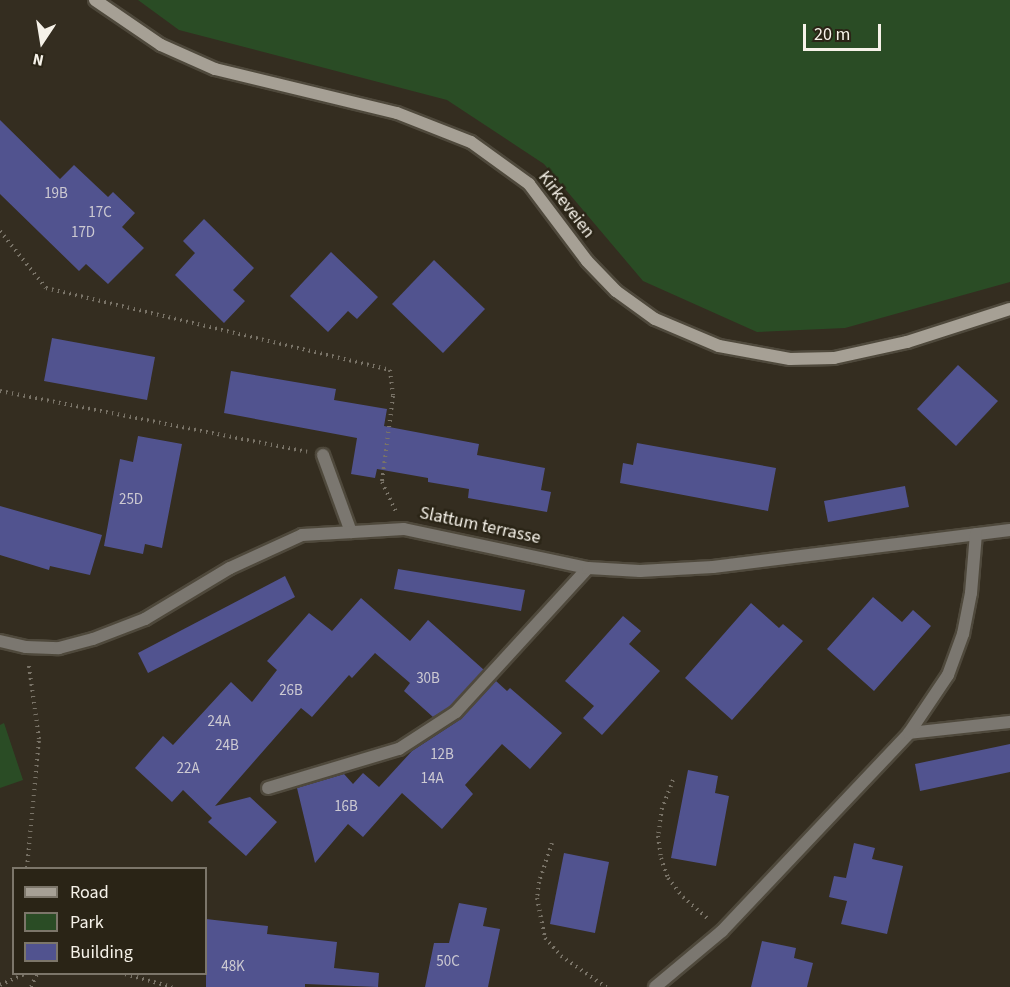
<!DOCTYPE html>
<html>
<head>
<meta charset="utf-8">
<style>
	body { margin:0 }
	#map { position:relative; width:1010px; height:987px; overflow:hidden; background:#342d20; font-family:"Source Sans 3",sans-serif }
	div>[style] { position:absolute }
	.green>* { inset:0; background:#2a4c25 }
	.building>* { inset:0; background:#51538f }
	.path>* { height:4px; margin-top:-2px; transform-origin:0; background:repeating-linear-gradient(90deg,#797367 0 1.5px,transparent 0 6px) }
	.roads { filter:drop-shadow(2px 0 #4f493c) drop-shadow(-2px 0 #4f493c) drop-shadow(0 2px #4f493c) drop-shadow(0 -2px #4f493c) }
	.lane>* { height:12px; margin:-6px; padding:0 6px; transform-origin:6px; border-radius:6px; background:#7b7770 }
	.street>* { height:12px; margin:-6px; padding:0 6px; transform-origin:6px; border-radius:6px; background:#7b7770 }
	.secondary>* { height:12px; margin:-6px; padding:0 6px; transform-origin:6px; border-radius:6px; background:#a6a095 }
	span { translate:-50% -50%; white-space:nowrap; text-align:center; line-height:1.15; -webkit-text-stroke:5px #2a2416; paint-order:stroke }
	.number-label { font-size:15px; color:#cdcad2 }
	.number-label span { -webkit-text-stroke-width:0 }
	.street-label { font-size:18px; color:#f6f2e9 }
	.legend { position:absolute; left:12px; top:867px; width:195px; height:108px; box-sizing:border-box; background:#2a2416; border:2px solid #7c766a; margin:0; padding:8px 10px; list-style:none; font-size:18px; color:#f6f2e9 }
	.legend li { display:flex; align-items:center; gap:12px; height:30px }
	.legend b { width:30px; border:2px solid #7c766a }
	.north { position:absolute; left:12px; top:12px; width:60px; height:60px; -webkit-text-stroke:4px #2a2416; paint-order:stroke; rotate:192deg; font-size:16px; font-weight:700; line-height:24px; text-align:center; color:#f6f2e9 }
	.north::after { content:''; display:block; margin:auto; width:21px; height:27px; background:#f6f2e9; clip-path:polygon(50% 0,100% 100%,50% 72%,0 100%) }
	.scale { position:absolute; left:803px; top:24px; width:78px; height:27px; box-sizing:border-box; border:3px solid #f6f2e9; border-top:0; padding-left:8px; font-size:18px; line-height:21px; white-space:nowrap; color:#f6f2e9; -webkit-text-stroke:4px #2a2416; paint-order:stroke }
</style>
</head>
<body>
<div id="map">
	<div class="green">
		<div style="clip-path:polygon(138px 0,1010px 0,1010px 282px,845px 328px,757px 332px,643px 281px,544px 164px,447px 100px,179px 30px)"></div>
		<div style="clip-path:polygon(4px 723px,23px 780px,0 788px,0 725px)"></div>
	</div>
	<div class="building">
		<div style="clip-path:polygon(0 120px,60px 179px,74px 165px,108px 197px,113px 192px,135px 213px,122px 227px,144px 248px,108px 284px,86px 264px,79px 271px,0 194px)"></div>
		<div style="clip-path:polygon(204px 219px,254px 268px,233px 290px,245px 301px,224px 323px,175px 275px,195px 253px,183px 241px)"></div>
		<div style="clip-path:polygon(331px 252px,378px 297px,357px 319px,348px 311px,328px 332px,290px 296px)"></div>
		<div style="clip-path:polygon(434px 260px,485px 309px,443px 353px,392px 304px)"></div>
		<div style="clip-path:polygon(52px 338px,155px 357px,147px 400px,44px 381px)"></div>
		<div style="clip-path:polygon(958px 365px,998px 401px,956px 446px,917px 409px)"></div>
		<div style="clip-path:polygon(231px 371px,336px 389px,334px 400px,387px 409px,384px 426px,479px 444px,477px 455px,545px 468px,541px 490px,551px 492px,547px 512px,468px 498px,469px 489px,428px 482px,428px 478px,377px 469px,375px 478px,351px 474px,357px 438px,224px 413px)"></div>
		<div style="clip-path:polygon(138px 436px,182px 444px,162px 548px,145px 544px,143px 554px,104px 546px,120px 459px,133px 462px)"></div>
		<div style="clip-path:polygon(637px 443px,776px 468px,768px 511px,620px 483px,623px 463px,633px 465px)"></div>
		<div style="clip-path:polygon(905px 486px,909px 507px,828px 522px,824px 501px)"></div>
		<div style="clip-path:polygon(0 506px,102px 535px,90px 575px,50px 566px,49px 570px,0 555px)"></div>
		<div style="clip-path:polygon(398px 569px,525px 590px,521px 611px,394px 589px)"></div>
		<div style="clip-path:polygon(285px 576px,295px 597px,148px 673px,138px 653px)"></div>
		<div style="clip-path:polygon(873px 597px,902px 622px,913px 610px,931px 626px,874px 691px,827px 649px)"></div>
		<div style="clip-path:polygon(361px 598px,410px 641px,428px 620px,484px 670px,451px 706px,433px 717px,404px 691px,410px 683px,375px 653px,352px 678px,349px 675px,312px 717px,301px 708px,215px 806px,250px 797px,277px 822px,246px 856px,208px 822px,212px 818px,183px 790px,172px 802px,135px 768px,163px 736px,173px 745px,231px 682px,252px 702px,277px 670px,267px 661px,309px 613px,332px 631px)"></div>
		<div style="clip-path:polygon(751px 603px,779px 628px,783px 624px,803px 641px,732px 720px,685px 678px)"></div>
		<div style="clip-path:polygon(623px 616px,641px 631px,629px 644px,660px 671px,602px 735px,583px 718px,594px 706px,565px 681px)"></div>
		<div style="clip-path:polygon(496px 681px,507px 691px,510px 688px,562px 733px,530px 769px,502px 744px,465px 785px,473px 794px,442px 829px,402px 793px,363px 837px,348px 824px,315px 863px,297px 788px,344px 774px,353px 784px,363px 773px,379px 787px,412px 751px,461px 719px)"></div>
		<div style="clip-path:polygon(1010px 744px,1010px 772px,920px 791px,915px 764px)"></div>
		<div style="clip-path:polygon(688px 770px,718px 776px,715px 793px,729px 796px,716px 866px,671px 858px)"></div>
		<div style="clip-path:polygon(854px 843px,875px 848px,872px 859px,903px 866px,887px 934px,841px 924px,847px 901px,829px 897px,834px 876px,846px 878px)"></div>
		<div style="clip-path:polygon(564px 853px,609px 862px,595px 933px,550px 924px)"></div>
		<div style="clip-path:polygon(459px 903px,487px 908px,483px 926px,500px 929px,488px 987px,425px 987px,434px 943px,449px 943px)"></div>
		<div style="clip-path:polygon(206px 919px,268px 926px,267px 934px,337px 942px,334px 968px,379px 973px,378px 987px,305px 984px,305px 987px,206px 987px)"></div>
		<div style="clip-path:polygon(762px 941px,796px 948px,794px 958px,813px 963px,807px 987px,751px 987px)"></div>
	</div>
	<div class="path">
		<div style="left:0;top:231px;width:73px;rotate:51.1deg"></div>
		<div style="left:46px;top:288px;width:354px;rotate:13.4deg"></div>
		<div style="left:390px;top:370px;width:26px;rotate:83deg"></div>
		<div style="left:393px;top:396px;width:87px;rotate:97.3deg"></div>
		<div style="left:382px;top:482px;width:33px;rotate:65deg"></div>
		<div style="left:0;top:391px;width:313px;rotate:11.2deg"></div>
		<div style="left:673px;top:780px;width:30px;rotate:111deg"></div>
		<div style="left:662px;top:808px;width:28px;rotate:98deg"></div>
		<div style="left:658px;top:836px;width:22px;rotate:82deg"></div>
		<div style="left:661px;top:858px;width:21px;rotate:71deg"></div>
		<div style="left:668px;top:878px;width:24px;rotate:52deg"></div>
		<div style="left:683px;top:897px;width:33px;rotate:41deg"></div>
		<div style="left:552px;top:843px;width:41px;rotate:108.4deg"></div>
		<div style="left:539px;top:882px;width:16px;rotate:97deg"></div>
		<div style="left:537px;top:898px;width:41px;rotate:78.7deg"></div>
		<div style="left:545px;top:938px;width:24px;rotate:48deg"></div>
		<div style="left:561px;top:956px;width:55px;rotate:34.6deg"></div>
		<div style="left:27px;top:868px;width:130px;rotate:-84.7deg"></div>
		<div style="left:39px;top:739px;width:74px;rotate:-97.8deg"></div>
		<div style="left:125px;top:974px;width:49px;rotate:15.5deg"></div>
		<div style="left:0;top:985px;width:27px;rotate:-24deg"></div>
		<div style="left:31px;top:987px;width:14px;rotate:-65deg"></div>
	</div>
	<div class="roads">
		<div class="lane">
			<div style="left:323px;top:455px;width:82px;rotate:70deg"></div>
			<div style="left:909px;top:733px;width:102px;rotate:-6.2deg"></div>
			<div style="left:268px;top:788px;width:137px;rotate:-16.6deg"></div>
			<div style="left:399px;top:749px;width:68px;rotate:-33deg"></div>
			<div style="left:456px;top:712px;width:195px;rotate:-47.5deg"></div>
		</div>
		<div class="street">
			<div style="left:0;top:641px;width:27px;rotate:13deg"></div>
			<div style="left:26px;top:647px;width:33px;rotate:2deg"></div>
			<div style="left:59px;top:648px;width:35px;rotate:-15deg"></div>
			<div style="left:93px;top:639px;width:56px;rotate:-21deg"></div>
			<div style="left:145px;top:619px;width:99px;rotate:-31deg"></div>
			<div style="left:230px;top:568px;width:79px;rotate:-24.6deg"></div>
			<div style="left:302px;top:535px;width:102px;rotate:-3.4deg"></div>
			<div style="left:404px;top:529px;width:188px;rotate:12deg"></div>
			<div style="left:588px;top:568px;width:52px;rotate:3.3deg"></div>
			<div style="left:640px;top:571px;width:73px;rotate:-3.1deg"></div>
			<div style="left:713px;top:567px;width:299px;rotate:-7.1deg"></div>
			<div style="left:655px;top:987px;width:87px;rotate:-39.9deg"></div>
			<div style="left:722px;top:931px;width:272px;rotate:-46.6deg"></div>
			<div style="left:909px;top:733px;width:70px;rotate:-56.1deg"></div>
			<div style="left:948px;top:675px;width:44px;rotate:-69.9deg"></div>
			<div style="left:963px;top:634px;width:42px;rotate:-79deg"></div>
			<div style="left:971px;top:593px;width:59px;rotate:-85.2deg"></div>
		</div>
		<div class="secondary">
			<div style="left:95px;top:0;width:80px;rotate:34.3deg"></div>
			<div style="left:161px;top:45px;width:59px;rotate:24deg"></div>
			<div style="left:215px;top:69px;width:187px;rotate:13.6deg"></div>
			<div style="left:397px;top:113px;width:79px;rotate:21.4deg"></div>
			<div style="left:471px;top:142px;width:72px;rotate:35.9deg"></div>
			<div style="left:529px;top:184px;width:96px;rotate:53deg"></div>
			<div style="left:587px;top:261px;width:42px;rotate:46deg"></div>
			<div style="left:616px;top:291px;width:48px;rotate:35.7deg"></div>
			<div style="left:655px;top:319px;width:69px;rotate:22.9deg"></div>
			<div style="left:719px;top:346px;width:72px;rotate:10.4deg"></div>
			<div style="left:790px;top:359px;width:44px;rotate:-1.3deg"></div>
			<div style="left:834px;top:358px;width:75px;rotate:-12.4deg"></div>
			<div style="left:907px;top:342px;width:108px;rotate:-17.8deg"></div>
		</div>
	</div>
	<div class="number-label">
		<span style="left:56px;top:194px">19B</span>
		<span style="left:100px;top:213px">17C</span>
		<span style="left:83px;top:233px">17D</span>
		<span style="left:131px;top:500px">25D</span>
		<span style="left:428px;top:679px">30B</span>
		<span style="left:291px;top:691px">26B</span>
		<span style="left:219px;top:722px">24A</span>
		<span style="left:227px;top:746px">24B</span>
		<span style="left:442px;top:755px">12B</span>
		<span style="left:188px;top:769px">22A</span>
		<span style="left:432px;top:779px">14A</span>
		<span style="left:346px;top:807px">16B</span>
		<span style="left:448px;top:962px">50C</span>
		<span style="left:233px;top:967px">48K</span>
	</div>
	<div class="street-label">
		<span style="left:566px;top:205px;rotate:52deg">Kirkeveien</span>
		<span style="left:480px;top:526px;rotate:12deg">Slattum terrasse</span>
	</div>
	<ul class="legend">
	<li><b style="height:8px;background:#a6a095"></b>Road</li>
	<li><b style="height:16px;background:#2a4c25"></b>Park</li>
	<li><b style="height:16px;background:#51538f"></b>Building</li>
	</ul>
	<div class="north">N</div>
	<div class="scale">20 m</div>
</div>
</body>
</html>
